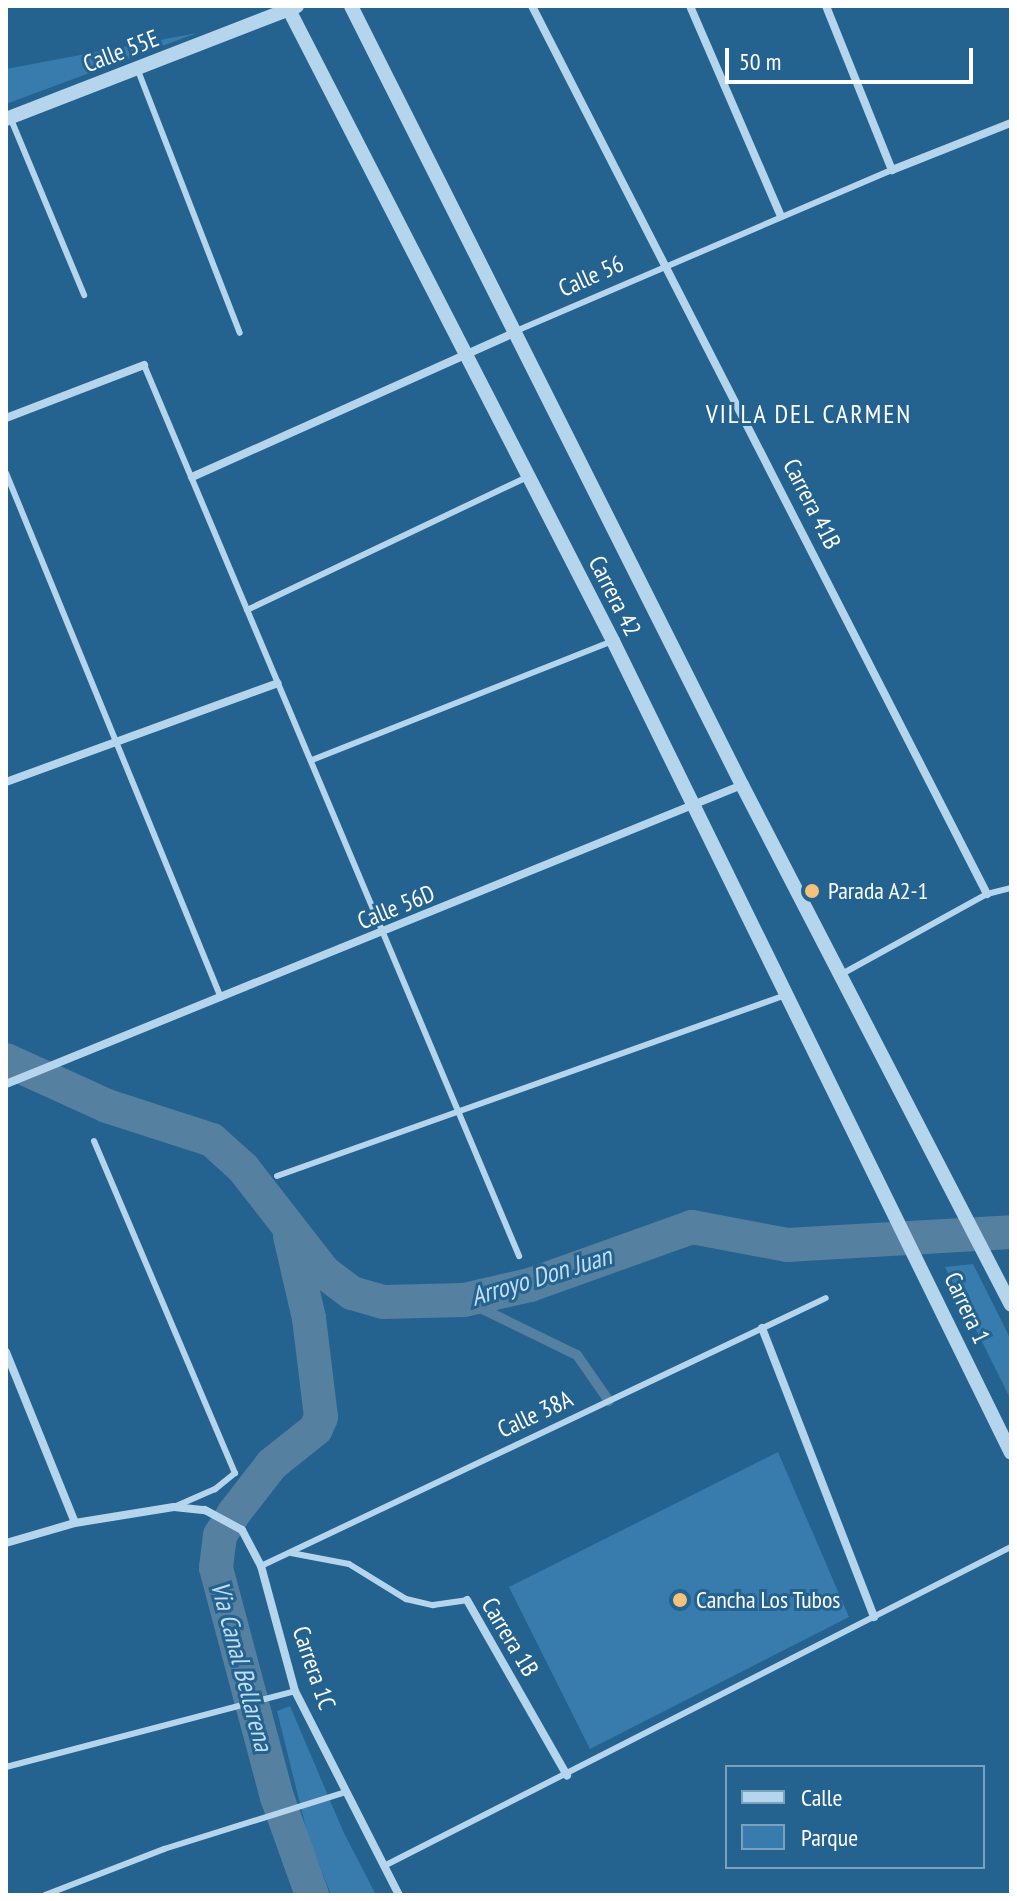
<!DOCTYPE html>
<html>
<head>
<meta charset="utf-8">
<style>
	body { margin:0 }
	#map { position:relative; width:1017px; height:1901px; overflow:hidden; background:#246290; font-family:"PT Sans Narrow",sans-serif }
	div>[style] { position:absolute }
	.green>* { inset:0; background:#387cad }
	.stream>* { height:10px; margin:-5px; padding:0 5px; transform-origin:5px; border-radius:5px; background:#56809f }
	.canal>* { height:34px; margin:-17px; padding:0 17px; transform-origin:17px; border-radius:17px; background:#56809f }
	.service>* { height:6px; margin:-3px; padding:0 3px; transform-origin:3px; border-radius:3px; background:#b5d5ec }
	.minor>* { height:8px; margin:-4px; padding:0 4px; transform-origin:4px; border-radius:4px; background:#b5d5ec }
	.tertiary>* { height:14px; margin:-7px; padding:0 7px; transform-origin:7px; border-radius:7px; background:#b5d5ec }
	.dots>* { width:22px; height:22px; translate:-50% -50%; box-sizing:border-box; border:4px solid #246290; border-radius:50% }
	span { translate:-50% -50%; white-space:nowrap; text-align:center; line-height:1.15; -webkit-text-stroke:6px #246290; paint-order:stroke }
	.street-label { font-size:24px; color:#fff }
	.poi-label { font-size:24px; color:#fff }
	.left { translate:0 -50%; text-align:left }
	.neighbourhood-label { font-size:26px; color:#fff; letter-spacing:2px }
	.water-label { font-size:26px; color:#c1def3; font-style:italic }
	.frame { position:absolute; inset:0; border:8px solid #fff; pointer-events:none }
	.legend { position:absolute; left:725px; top:1765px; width:260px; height:104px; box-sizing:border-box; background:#246290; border:2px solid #7ca1bc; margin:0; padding:10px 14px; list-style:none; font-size:24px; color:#fff }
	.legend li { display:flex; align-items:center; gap:16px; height:40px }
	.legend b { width:40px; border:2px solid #7ca1bc }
	.scale { position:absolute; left:725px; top:48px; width:248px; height:36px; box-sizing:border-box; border:4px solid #fff; border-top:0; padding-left:10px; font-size:24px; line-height:28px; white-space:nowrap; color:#fff; -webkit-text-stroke:6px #246290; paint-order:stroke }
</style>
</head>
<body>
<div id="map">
	<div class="green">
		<div style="clip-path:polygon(197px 33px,6px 104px,6px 69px)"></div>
		<div style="clip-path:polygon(973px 1264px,1011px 1340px,1011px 1400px,945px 1267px)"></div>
		<div style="clip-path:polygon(778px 1452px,849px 1617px,590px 1749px,509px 1587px)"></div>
		<div style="clip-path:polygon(290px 1706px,343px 1831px,376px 1895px,331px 1895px,308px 1836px,277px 1711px)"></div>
	</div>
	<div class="stream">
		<div style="left:464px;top:1300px;width:126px;rotate:26deg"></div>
		<div style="left:577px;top:1355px;width:56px;rotate:55.2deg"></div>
	</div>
	<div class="canal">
		<div style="left:6px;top:1060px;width:111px;rotate:24.5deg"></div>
		<div style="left:107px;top:1106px;width:110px;rotate:17.9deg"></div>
		<div style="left:212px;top:1140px;width:42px;rotate:42.1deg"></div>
		<div style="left:243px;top:1168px;width:132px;rotate:52.1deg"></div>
		<div style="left:324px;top:1272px;width:35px;rotate:37deg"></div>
		<div style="left:352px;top:1293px;width:32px;rotate:16deg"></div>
		<div style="left:383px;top:1302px;width:81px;rotate:-1.4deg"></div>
		<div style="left:464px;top:1300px;width:68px;rotate:-12.8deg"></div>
		<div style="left:530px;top:1285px;width:172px;rotate:-19.7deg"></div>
		<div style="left:692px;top:1227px;width:97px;rotate:10.7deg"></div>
		<div style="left:787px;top:1245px;width:224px;rotate:-3.3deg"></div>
		<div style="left:290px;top:1236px;width:84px;rotate:77deg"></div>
		<div style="left:309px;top:1318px;width:100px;rotate:83.1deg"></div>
		<div style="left:321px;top:1417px;width:13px;rotate:113deg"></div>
		<div style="left:316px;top:1429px;width:56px;rotate:141.5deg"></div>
		<div style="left:272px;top:1464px;width:62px;rotate:127.8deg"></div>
		<div style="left:234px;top:1513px;width:26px;rotate:122deg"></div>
		<div style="left:220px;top:1535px;width:33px;rotate:97deg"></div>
		<div style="left:216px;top:1568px;width:237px;rotate:75.1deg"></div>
		<div style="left:277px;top:1797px;width:104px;rotate:70.3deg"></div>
	</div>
	<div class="service">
		<div style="left:137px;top:68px;width:284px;rotate:68.8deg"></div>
		<div style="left:10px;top:117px;width:193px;rotate:67.4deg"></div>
		<div style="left:516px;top:331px;width:409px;rotate:-23.2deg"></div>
		<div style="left:144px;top:365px;width:967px;rotate:67.17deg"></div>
		<div style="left:6px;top:473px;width:567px;rotate:67.73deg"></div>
		<div style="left:247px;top:610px;width:312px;rotate:-25.4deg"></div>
		<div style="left:312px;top:760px;width:324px;rotate:-21.6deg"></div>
		<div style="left:840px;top:975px;width:168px;rotate:-28.9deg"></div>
		<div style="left:987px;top:894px;width:25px;rotate:-14deg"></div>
		<div style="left:94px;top:1141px;width:361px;rotate:67deg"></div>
		<div style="left:235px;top:1473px;width:26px;rotate:141deg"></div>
		<div style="left:215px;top:1489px;width:43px;rotate:156.4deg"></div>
		<div style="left:277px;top:1176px;width:540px;rotate:-19.58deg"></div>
		<div style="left:291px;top:1553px;width:59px;rotate:10.7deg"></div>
		<div style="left:349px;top:1564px;width:67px;rotate:31.6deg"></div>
		<div style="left:406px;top:1599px;width:28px;rotate:13deg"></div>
		<div style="left:433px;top:1605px;width:34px;rotate:-8deg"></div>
		<div style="left:261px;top:1566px;width:625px;rotate:-25.38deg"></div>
		<div style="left:6px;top:1767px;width:299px;rotate:-14.7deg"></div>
		<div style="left:384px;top:1866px;width:703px;rotate:-26.97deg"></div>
		<div style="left:45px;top:1895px;width:128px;rotate:-21.1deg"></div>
		<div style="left:164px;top:1849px;width:191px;rotate:-17.4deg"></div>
	</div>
	<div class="minor">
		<div style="left:532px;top:6px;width:998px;rotate:62.87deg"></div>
		<div style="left:690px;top:6px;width:227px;rotate:66.6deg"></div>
		<div style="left:826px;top:6px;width:177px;rotate:68.1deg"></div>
		<div style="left:892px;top:170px;width:128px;rotate:-21.6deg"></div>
		<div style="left:6px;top:418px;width:148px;rotate:-21deg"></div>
		<div style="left:192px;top:477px;width:355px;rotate:-24.1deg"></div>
		<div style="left:6px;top:782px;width:289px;rotate:-20deg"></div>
		<div style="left:6px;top:1084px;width:794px;rotate:-22.11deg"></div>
		<div style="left:762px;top:1328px;width:310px;rotate:68.8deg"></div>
		<div style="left:6px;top:1352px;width:184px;rotate:68deg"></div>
		<div style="left:6px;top:1543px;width:72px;rotate:-16.2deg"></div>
		<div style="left:75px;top:1523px;width:100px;rotate:-9.2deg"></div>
		<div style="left:174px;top:1507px;width:31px;rotate:6deg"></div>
		<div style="left:205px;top:1510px;width:42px;rotate:28.4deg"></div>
		<div style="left:242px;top:1530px;width:41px;rotate:62.2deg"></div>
		<div style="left:261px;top:1566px;width:130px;rotate:74.8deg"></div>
		<div style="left:295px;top:1691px;width:229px;rotate:63deg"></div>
		<div style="left:467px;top:1600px;width:202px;rotate:60.3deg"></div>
	</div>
	<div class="tertiary">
		<div style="left:287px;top:6px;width:714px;rotate:62.82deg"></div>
		<div style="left:613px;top:641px;width:904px;rotate:63.89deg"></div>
		<div style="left:351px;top:6px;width:872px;rotate:63.35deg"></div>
		<div style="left:742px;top:785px;width:585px;rotate:62.65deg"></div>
		<div style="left:6px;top:119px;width:312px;rotate:-21.2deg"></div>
	</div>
	<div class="dots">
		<div style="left:812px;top:891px;background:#f6c178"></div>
		<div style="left:680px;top:1600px;background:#f6c178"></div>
	</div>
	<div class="street-label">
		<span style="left:121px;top:51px;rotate:-21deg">Calle 55E</span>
		<span style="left:591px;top:276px;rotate:-24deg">Calle 56</span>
		<span style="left:812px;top:504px;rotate:63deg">Carrera 41B</span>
		<span style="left:615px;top:596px;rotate:63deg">Carrera 42</span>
		<span style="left:396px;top:907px;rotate:-22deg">Calle 56D</span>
		<span style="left:967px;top:1308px;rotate:65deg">Carrera 1</span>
		<span style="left:535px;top:1414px;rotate:-25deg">Calle 38A</span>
		<span style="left:510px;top:1637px;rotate:59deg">Carrera 1B</span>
		<span style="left:314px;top:1668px;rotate:71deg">Carrera 1C</span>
	</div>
	<div class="poi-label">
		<span class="left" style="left:828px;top:891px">Parada A2-1</span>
		<span class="left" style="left:696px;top:1600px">Cancha Los Tubos</span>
	</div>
	<div class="neighbourhood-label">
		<span style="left:809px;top:414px">VILLA DEL CARMEN</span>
	</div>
	<div class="water-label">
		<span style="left:541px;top:1276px;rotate:-17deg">Arroyo Don Juan</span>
		<span style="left:242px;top:1666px;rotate:75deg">Via Canal Bellarena</span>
	</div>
	<div class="frame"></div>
	<ul class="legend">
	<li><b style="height:10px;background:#b5d5ec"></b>Calle</li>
	<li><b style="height:22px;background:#387cad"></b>Parque</li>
	</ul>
	<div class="scale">50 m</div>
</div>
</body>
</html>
